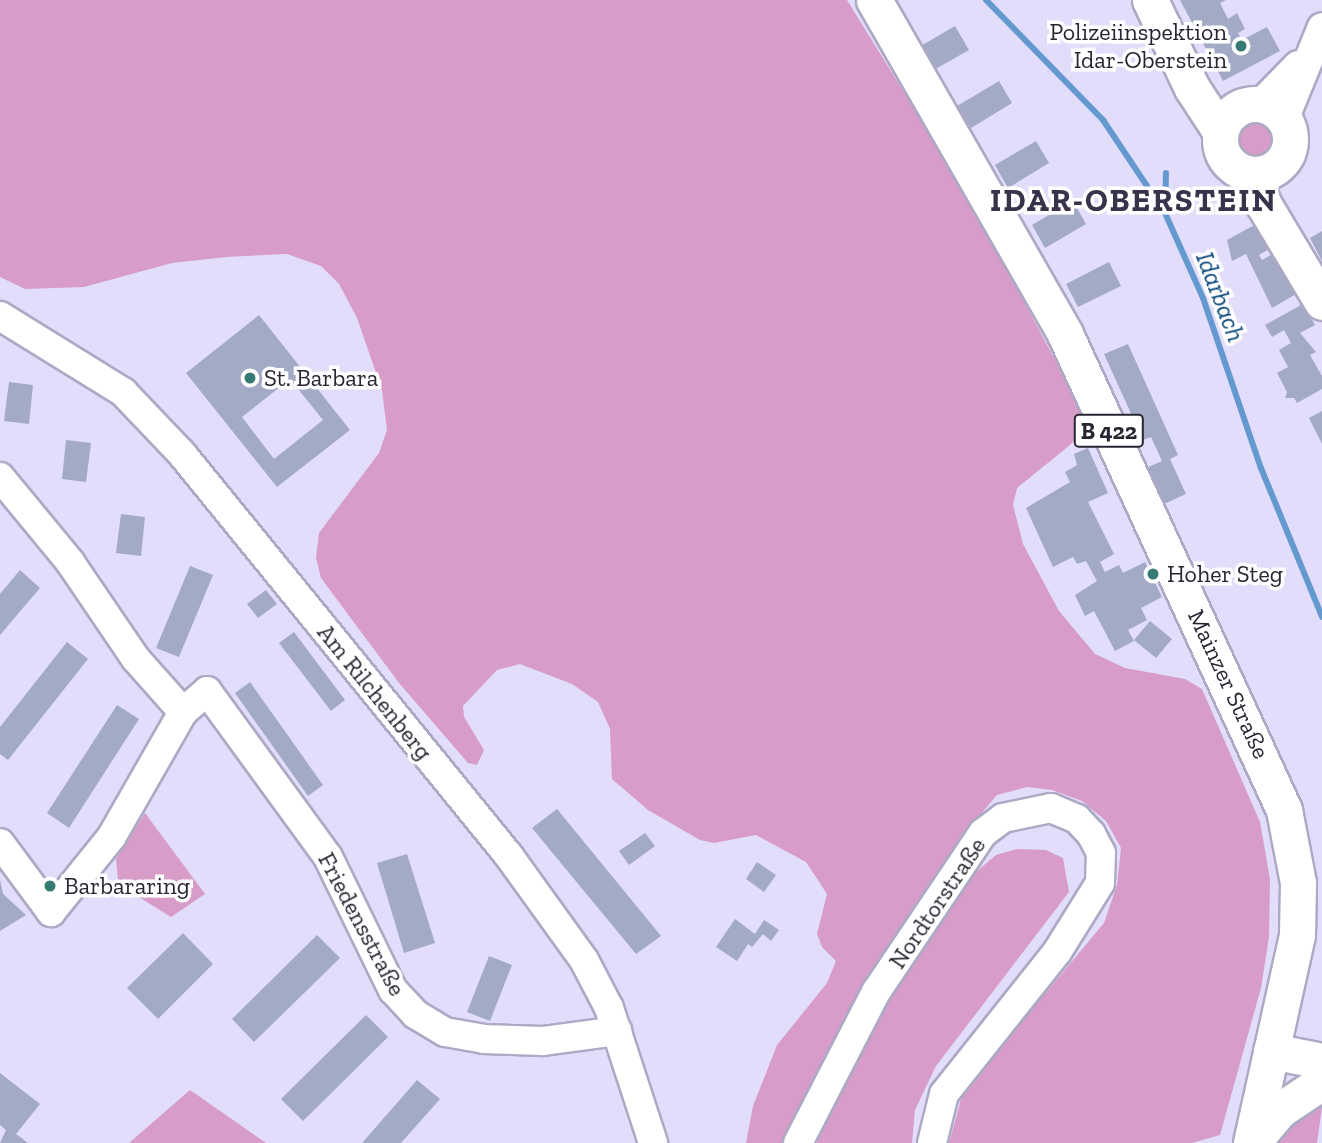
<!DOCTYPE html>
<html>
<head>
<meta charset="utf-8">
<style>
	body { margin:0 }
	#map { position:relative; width:1322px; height:1143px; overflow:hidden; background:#e2ddfb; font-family:"Zilla Slab",serif }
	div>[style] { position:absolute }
	.green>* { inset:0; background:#d79cc7 }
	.round { border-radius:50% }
	.stream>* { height:6px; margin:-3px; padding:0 3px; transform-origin:3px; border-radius:3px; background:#6499d0 }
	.building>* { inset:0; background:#a2aac6 }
	.roads { filter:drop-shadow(2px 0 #ada9c5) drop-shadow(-2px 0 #ada9c5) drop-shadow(0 2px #ada9c5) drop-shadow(0 -2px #ada9c5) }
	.minor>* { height:28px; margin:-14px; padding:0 14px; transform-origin:14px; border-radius:14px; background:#fff }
	.major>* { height:35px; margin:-17.5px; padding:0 17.5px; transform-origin:17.5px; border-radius:17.5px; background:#fff }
	.major>.ring { margin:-17.5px; padding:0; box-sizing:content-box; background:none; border:35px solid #fff; border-radius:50% }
	.dots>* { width:19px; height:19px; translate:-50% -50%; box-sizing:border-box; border:4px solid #fff; border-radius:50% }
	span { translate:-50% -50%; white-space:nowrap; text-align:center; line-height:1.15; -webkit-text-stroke:7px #fff; paint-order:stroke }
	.shield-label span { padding:2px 5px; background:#fff; border:2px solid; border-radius:5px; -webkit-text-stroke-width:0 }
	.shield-label { font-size:23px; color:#272531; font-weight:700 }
	.poi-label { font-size:24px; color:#272531 }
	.right { translate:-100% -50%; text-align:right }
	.left { translate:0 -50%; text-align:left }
	.street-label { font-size:24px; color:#272531 }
	.water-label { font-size:26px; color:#0b487b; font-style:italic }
	.district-label { font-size:32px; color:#38334b; font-weight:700; letter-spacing:2px }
</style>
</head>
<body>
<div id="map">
	<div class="green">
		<div style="clip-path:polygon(0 0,847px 0,962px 186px,1074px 395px,1084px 421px,1081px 433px,1070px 445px,1017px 488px,1013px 505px,1023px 544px,1059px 611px,1095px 654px,1125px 668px,1185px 679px,1202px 689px,1260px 822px,1270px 879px,1269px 937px,1261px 988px,1220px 1135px,1192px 1143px,949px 1143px,963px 1092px,1104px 923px,1117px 885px,1121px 848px,1106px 821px,1082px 801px,1052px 790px,1027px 787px,997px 795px,956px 843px,845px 1018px,784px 1143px,746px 1143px,753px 1106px,777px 1045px,827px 983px,836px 961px,822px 947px,817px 934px,827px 894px,806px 862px,756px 835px,714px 843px,700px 840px,648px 810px,612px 779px,610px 729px,598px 702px,572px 684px,520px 664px,497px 670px,463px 706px,464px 717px,484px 750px,477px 765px,468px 763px,399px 683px,321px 578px,316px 558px,319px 533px,379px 453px,387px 430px,382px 390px,357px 318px,339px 284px,321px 266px,287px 254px,226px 257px,172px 263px,84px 287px,25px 289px,0 277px)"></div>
		<div class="round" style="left:1237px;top:122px;width:38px;height:38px"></div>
		<div style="clip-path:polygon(145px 813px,205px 894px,171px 917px,126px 889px,118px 879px,116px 859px)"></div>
		<div style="clip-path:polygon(1017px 849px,1046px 850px,1063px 858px,1069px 892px,936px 1066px,915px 1110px,912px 1143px,816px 1143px,900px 979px,976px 872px,996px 855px)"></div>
		<div style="clip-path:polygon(190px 1090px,266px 1143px,129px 1143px)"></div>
		<div style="clip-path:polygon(1322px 1107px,1317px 1143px,1271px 1143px,1292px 1125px)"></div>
	</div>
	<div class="stream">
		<div style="left:986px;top:0;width:168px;rotate:45.7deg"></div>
		<div style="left:1103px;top:120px;width:112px;rotate:56.3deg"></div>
		<div style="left:1165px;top:213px;width:93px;rotate:65.9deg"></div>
		<div style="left:1203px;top:298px;width:180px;rotate:71.2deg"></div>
		<div style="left:1261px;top:468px;width:161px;rotate:67.7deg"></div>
		<div style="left:1165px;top:213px;width:40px;rotate:-88.6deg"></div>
	</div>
	<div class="building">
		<div style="clip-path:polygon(1180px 0,1226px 0,1220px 3px,1228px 19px,1237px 13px,1245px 29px,1238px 33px,1242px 40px,1267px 27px,1280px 51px,1223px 81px)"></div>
		<div style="clip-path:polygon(955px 26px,969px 50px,932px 71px,919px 47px)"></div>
		<div style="clip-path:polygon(999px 81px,1012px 103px,971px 128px,957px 106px)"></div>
		<div style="clip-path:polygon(1036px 141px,1049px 163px,1008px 188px,995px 165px)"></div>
		<div style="clip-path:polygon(1073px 201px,1086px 224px,1045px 248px,1032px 225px)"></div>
		<div style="clip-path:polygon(1260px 222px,1273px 247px,1259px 255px,1262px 260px,1271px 255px,1278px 267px,1282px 265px,1298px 293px,1272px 308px,1246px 254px,1232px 261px,1227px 240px)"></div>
		<div style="clip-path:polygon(1322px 231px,1322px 261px,1310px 238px)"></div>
		<div style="clip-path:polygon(1109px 262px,1121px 286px,1078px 307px,1066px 284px)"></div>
		<div style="clip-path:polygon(1303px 304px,1315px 325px,1300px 333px,1316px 352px,1310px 355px,1322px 376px,1322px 389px,1297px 403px,1294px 398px,1285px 398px,1287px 392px,1277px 373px,1288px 367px,1279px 350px,1291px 343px,1284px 330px,1272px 337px,1265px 325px)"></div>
		<div style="clip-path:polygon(evenodd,259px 315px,350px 430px,277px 487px,186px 373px,259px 315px,290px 379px,323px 420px,274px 459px,242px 417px,290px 379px)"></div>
		<div style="clip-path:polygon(1128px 344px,1178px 455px,1170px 459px,1186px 494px,1162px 505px,1146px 468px,1162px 461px,1151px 437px,1143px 440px,1104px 354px)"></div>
		<div style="clip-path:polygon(9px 382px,33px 385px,29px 424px,4px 421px)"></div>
		<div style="clip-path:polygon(1322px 411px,1322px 444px,1309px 418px)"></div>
		<div style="clip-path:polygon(66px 440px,91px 443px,86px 482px,62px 479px)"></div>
		<div style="clip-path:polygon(1088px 448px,1108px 493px,1088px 502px,1114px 554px,1100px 562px,1105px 572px,1119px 565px,1123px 573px,1145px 562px,1162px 597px,1141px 608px,1147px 620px,1128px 630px,1134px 641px,1115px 651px,1094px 611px,1085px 616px,1075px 595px,1097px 581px,1086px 561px,1077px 564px,1073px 557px,1053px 567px,1026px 508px,1070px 482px,1065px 472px,1077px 465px,1074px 454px)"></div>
		<div style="clip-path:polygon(121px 514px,145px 517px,141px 556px,116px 553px)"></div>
		<div style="clip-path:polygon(190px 566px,213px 575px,179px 657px,156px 648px)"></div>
		<div style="clip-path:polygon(20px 570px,40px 588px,0 635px,0 594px)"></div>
		<div style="clip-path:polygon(266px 590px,277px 604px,258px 618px,247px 604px)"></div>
		<div style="clip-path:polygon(1150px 621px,1172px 639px,1156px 658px,1134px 640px)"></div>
		<div style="clip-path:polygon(294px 632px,345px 700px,331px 711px,279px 643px)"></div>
		<div style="clip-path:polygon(67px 642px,88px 659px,8px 760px,0 754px,0 727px)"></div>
		<div style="clip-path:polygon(250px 682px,323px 785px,308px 796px,235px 693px)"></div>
		<div style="clip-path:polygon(117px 705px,139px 719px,69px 828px,47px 813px)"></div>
		<div style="clip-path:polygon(557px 809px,661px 936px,636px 954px,532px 828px)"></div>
		<div style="clip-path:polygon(645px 833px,655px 846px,629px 865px,619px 851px)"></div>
		<div style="clip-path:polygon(407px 854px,435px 943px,404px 953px,377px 863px)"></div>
		<div style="clip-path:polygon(757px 862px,776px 875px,764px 892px,746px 879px)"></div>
		<div style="clip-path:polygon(0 880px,3px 894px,26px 915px,0 931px)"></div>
		<div style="clip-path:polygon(735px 919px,755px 934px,764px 920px,779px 930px,771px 941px,763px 934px,752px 947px,748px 944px,737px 961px,716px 947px)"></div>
		<div style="clip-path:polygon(183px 933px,213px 964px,158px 1019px,127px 988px)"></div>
		<div style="clip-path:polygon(317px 935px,340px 958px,254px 1042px,232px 1019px)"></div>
		<div style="clip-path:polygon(489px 956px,512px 965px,490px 1021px,467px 1012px)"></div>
		<div style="clip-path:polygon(366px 1015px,388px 1037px,303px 1121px,281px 1099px)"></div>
		<div style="clip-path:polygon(0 1073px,40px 1104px,16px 1134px,28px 1143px,0 1143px,6px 1130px,0 1125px)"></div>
		<div style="clip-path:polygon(417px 1080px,440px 1099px,401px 1143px,362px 1143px)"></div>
	</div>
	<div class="roads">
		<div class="minor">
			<div style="left:1260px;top:104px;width:54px;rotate:-45.7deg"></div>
			<div style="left:1284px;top:120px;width:100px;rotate:-67.8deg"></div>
			<div style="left:0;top:316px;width:145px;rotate:31.7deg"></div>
			<div style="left:123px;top:392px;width:86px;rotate:46.4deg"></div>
			<div style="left:182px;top:454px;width:518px;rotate:50.87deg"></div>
			<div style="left:509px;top:856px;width:128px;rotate:54.2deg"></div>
			<div style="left:584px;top:960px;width:54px;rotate:62.5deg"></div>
			<div style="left:609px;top:1008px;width:142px;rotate:71.9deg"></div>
			<div style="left:0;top:477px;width:110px;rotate:50.5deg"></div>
			<div style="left:70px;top:562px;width:117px;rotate:55.8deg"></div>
			<div style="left:136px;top:659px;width:71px;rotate:48.4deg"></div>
			<div style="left:0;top:843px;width:86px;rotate:53.5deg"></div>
			<div style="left:51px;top:912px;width:97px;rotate:-51.2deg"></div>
			<div style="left:112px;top:836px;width:143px;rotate:-60.2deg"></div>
			<div style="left:183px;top:712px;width:32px;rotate:-41deg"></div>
			<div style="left:207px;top:691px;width:205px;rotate:53.9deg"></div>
			<div style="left:328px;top:857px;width:148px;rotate:64deg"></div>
			<div style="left:393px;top:990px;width:33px;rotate:47deg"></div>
			<div style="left:415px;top:1014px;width:35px;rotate:31deg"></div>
			<div style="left:445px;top:1032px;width:39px;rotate:10deg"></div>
			<div style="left:483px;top:1039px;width:60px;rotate:1.9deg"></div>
			<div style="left:543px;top:1041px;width:75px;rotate:-7.7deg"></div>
			<div style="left:798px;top:1143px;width:170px;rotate:-62.7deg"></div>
			<div style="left:876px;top:992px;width:192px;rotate:-56.1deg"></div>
			<div style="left:983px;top:833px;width:25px;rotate:-37deg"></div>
			<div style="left:1003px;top:818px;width:49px;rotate:-11.8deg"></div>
			<div style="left:1051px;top:808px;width:28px;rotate:23deg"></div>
			<div style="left:1077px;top:819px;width:21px;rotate:47deg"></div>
			<div style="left:1091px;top:834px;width:21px;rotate:62deg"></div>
			<div style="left:1101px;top:853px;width:30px;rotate:92deg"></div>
			<div style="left:1100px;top:883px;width:81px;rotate:121.9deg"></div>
			<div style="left:1057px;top:952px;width:181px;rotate:128.5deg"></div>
			<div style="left:944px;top:1094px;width:50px;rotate:103.8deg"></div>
		</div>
		<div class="major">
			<div style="left:874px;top:0;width:385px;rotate:60.2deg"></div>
			<div style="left:1065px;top:334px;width:524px;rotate:65.29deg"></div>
			<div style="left:1284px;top:810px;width:74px;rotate:79.1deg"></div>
			<div style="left:1298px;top:883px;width:52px;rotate:91.1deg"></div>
			<div style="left:1297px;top:935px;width:213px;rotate:102.5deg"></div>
			<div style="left:1150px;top:0;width:98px;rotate:64.5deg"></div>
			<div style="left:1192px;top:88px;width:51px;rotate:56.9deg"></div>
			<div class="ring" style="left:1220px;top:104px;width:35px;height:35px"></div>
			<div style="left:1252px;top:174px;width:33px;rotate:69deg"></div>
			<div style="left:1264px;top:205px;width:113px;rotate:59.1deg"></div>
			<div style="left:1271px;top:1051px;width:52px;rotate:11.1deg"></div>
			<div style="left:1252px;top:1143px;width:43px;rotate:-49.7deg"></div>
			<div style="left:1280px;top:1110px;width:50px;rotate:-33.7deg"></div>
		</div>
	</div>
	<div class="dots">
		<div style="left:1241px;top:46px;background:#357b73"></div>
		<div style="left:250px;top:378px;background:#357b73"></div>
		<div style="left:1153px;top:574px;background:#357b73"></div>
		<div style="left:50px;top:886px;background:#357b73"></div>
	</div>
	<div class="shield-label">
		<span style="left:1109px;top:431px">B 422</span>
	</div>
	<div class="poi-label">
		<span class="right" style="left:1227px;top:46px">Polizeiinspektion<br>Idar-Oberstein</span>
		<span class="left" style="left:264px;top:378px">St. Barbara</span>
		<span class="left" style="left:1167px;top:574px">Hoher Steg</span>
		<span class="left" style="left:64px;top:886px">Barbararing</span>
	</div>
	<div class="street-label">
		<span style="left:1229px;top:684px;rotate:65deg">Mainzer Straße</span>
		<span style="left:375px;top:692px;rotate:51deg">Am Rilchenberg</span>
		<span style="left:937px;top:903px;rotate:-56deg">Nordtorstraße</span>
		<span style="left:362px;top:924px;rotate:62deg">Friedensstraße</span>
	</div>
	<div class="water-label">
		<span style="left:1220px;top:297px;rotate:69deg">Idarbach</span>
	</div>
	<div class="district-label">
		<span style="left:1134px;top:200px">IDAR-OBERSTEIN</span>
	</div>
</div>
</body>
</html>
